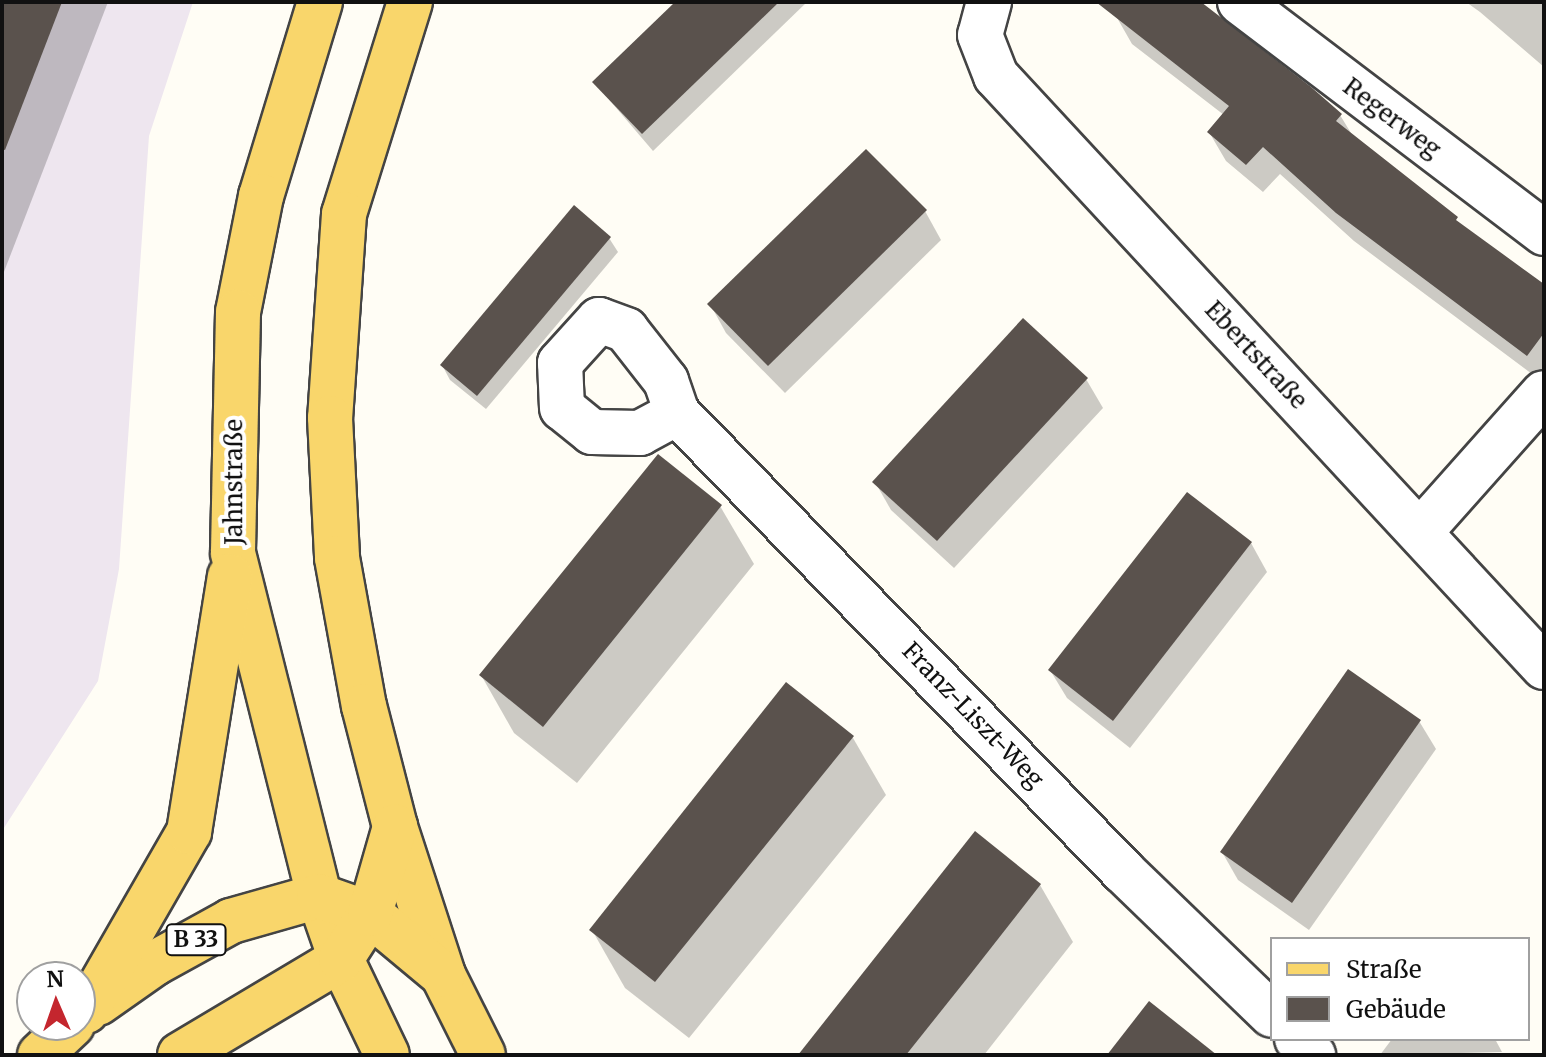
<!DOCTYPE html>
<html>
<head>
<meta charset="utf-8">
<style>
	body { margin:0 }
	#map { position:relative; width:1546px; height:1057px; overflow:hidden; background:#fffdf5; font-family:Merriweather,serif }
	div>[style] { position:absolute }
	.industrial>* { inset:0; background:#eee6ef }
	.shadow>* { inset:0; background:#0003 }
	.building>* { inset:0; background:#5a524d }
	.roads { filter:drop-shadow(2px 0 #444) drop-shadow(-2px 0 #444) drop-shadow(0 2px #444) drop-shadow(0 -2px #444) }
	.minor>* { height:44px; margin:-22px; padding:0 22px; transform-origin:22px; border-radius:22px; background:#fff }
	.major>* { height:44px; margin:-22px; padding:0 22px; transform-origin:22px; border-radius:22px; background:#f9d66b }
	span { translate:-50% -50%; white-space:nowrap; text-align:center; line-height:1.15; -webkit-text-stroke:8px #fff; paint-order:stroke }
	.shield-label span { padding:2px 6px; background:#fff; border:2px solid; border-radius:6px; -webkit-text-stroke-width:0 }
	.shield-label { font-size:22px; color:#111; font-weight:700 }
	.street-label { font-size:24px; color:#111 }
	.frame { position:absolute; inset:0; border:4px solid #111; pointer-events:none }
	.legend { position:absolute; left:1270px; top:937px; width:260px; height:104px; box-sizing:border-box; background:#fff; border:2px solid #a0a0a0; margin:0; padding:10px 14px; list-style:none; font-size:24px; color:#111 }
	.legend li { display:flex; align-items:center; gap:16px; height:40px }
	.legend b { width:40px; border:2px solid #a0a0a0 }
	.north { position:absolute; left:16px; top:961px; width:80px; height:80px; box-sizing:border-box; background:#fff; border:2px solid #a0a0a0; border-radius:50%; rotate:358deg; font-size:22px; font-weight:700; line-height:32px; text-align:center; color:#111 }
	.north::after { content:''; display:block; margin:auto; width:28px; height:36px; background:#c4262e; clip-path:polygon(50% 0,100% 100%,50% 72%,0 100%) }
</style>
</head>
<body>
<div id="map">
	<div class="industrial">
		<div style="clip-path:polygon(2px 2px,193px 2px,149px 136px,119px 569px,98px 681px,2px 831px)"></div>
	</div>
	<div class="shadow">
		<div style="clip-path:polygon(2px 2px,108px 2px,2px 277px)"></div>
		<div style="clip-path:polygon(677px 2px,807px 2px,653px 151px,594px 82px)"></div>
		<div style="clip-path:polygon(1126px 2px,1198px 2px,1340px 115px,1354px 138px,1462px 227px,1544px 287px,1544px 383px,1354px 241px,1280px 174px,1263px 192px,1226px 161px,1209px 132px,1224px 115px,1132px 44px,1116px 16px)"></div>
		<div style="clip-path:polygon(1466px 2px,1544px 2px,1544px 67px,1480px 12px)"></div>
		<div style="clip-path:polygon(925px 211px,941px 240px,785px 393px,726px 333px,710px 304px)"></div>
		<div style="clip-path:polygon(609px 238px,618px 252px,486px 409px,450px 380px,442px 365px)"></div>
		<div style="clip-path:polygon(1086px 379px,1103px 408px,954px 568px,891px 510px,875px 482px)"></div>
		<div style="clip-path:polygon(720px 506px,754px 564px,577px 783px,514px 733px,481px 675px)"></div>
		<div style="clip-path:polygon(1251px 543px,1267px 572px,1130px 748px,1067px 698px,1050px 670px)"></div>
		<div style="clip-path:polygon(787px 685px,853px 738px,886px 795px,689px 1038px,625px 988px,592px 930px)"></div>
		<div style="clip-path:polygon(1419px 721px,1436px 749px,1309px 930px,1238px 880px,1222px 852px)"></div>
		<div style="clip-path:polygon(1040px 885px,1073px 942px,984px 1055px,800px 1055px)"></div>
		<div style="clip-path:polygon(1392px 1039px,1495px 1039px,1502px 1052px,1380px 1055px)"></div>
	</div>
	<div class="building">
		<div style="clip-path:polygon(2px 2px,62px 2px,5px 150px,2px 149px)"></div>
		<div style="clip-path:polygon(675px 2px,779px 2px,642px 134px,592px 82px)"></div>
		<div style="clip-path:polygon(1096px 2px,1201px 2px,1311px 87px,1342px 114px,1336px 121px,1458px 217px,1456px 220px,1544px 284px,1544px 333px,1527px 356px,1336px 213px,1263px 147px,1246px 165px,1207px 132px,1229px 106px)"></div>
		<div style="clip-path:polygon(866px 149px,927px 210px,768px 366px,707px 304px)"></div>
		<div style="clip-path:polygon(574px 205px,611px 237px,477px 396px,440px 365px)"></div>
		<div style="clip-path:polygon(1023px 318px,1088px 378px,937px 541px,872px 482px)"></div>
		<div style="clip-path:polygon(658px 454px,722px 505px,543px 727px,479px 675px)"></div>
		<div style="clip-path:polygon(1187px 492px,1252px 542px,1113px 721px,1048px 670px)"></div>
		<div style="clip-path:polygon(1348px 669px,1421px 720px,1292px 903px,1220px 852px)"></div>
		<div style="clip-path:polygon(786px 682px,854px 736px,655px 982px,589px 930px)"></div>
		<div style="clip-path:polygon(975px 831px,1041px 884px,969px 976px,906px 1055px,798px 1055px)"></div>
		<div style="clip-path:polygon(1149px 1001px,1217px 1055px,1107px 1055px)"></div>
	</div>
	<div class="roads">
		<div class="minor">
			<div style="left:989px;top:2px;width:34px;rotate:105deg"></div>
			<div style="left:980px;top:35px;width:44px;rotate:68.7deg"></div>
			<div style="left:996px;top:76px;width:806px;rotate:47.16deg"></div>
			<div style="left:1240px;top:2px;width:382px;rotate:37.2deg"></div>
			<div style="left:677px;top:413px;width:42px;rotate:151.6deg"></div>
			<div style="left:640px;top:433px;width:48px;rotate:-178.8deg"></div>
			<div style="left:592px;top:432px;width:38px;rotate:-141deg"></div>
			<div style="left:562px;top:408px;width:45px;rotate:-92.5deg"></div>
			<div style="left:560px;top:363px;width:58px;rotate:-47.8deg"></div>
			<div style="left:599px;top:320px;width:29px;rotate:20deg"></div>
			<div style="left:626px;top:330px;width:65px;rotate:51.9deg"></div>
			<div style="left:666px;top:381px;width:34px;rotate:71deg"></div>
			<div style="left:677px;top:413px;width:639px;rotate:45.76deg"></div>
			<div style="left:1123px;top:871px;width:207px;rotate:44deg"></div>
			<div style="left:1420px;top:532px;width:186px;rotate:-48.3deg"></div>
			<div style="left:1297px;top:1039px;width:23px;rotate:45deg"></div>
		</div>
		<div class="major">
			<div style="left:320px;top:2px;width:203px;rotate:106.9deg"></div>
			<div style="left:261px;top:196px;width:118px;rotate:101.2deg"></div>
			<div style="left:238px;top:312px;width:241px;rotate:91.2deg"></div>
			<div style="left:233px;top:553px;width:354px;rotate:75.9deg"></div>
			<div style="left:319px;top:896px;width:67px;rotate:70.8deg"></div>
			<div style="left:341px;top:959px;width:106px;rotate:64.4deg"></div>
			<div style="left:410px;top:2px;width:222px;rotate:107.3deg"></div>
			<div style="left:344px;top:214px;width:204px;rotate:93.9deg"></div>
			<div style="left:330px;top:418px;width:140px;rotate:87.1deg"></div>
			<div style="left:337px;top:558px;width:150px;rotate:79.7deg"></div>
			<div style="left:364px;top:706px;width:125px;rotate:75.6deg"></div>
			<div style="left:395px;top:827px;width:156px;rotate:72deg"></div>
			<div style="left:443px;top:975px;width:89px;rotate:63.4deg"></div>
			<div style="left:98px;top:1003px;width:70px;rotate:-35.1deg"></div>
			<div style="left:155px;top:963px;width:87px;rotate:-28.9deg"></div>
			<div style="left:231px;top:921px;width:91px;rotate:-15.9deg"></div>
			<div style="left:319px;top:896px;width:54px;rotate:19.4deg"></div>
			<div style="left:370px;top:914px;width:95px;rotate:39.9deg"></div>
			<div style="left:86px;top:1011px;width:207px;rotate:-60.1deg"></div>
			<div style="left:189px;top:832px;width:259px;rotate:-80.9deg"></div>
			<div style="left:40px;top:1055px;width:44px;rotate:-43.2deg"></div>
			<div style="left:180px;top:1055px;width:187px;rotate:-30.8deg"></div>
			<div style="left:341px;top:959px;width:54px;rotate:-57.2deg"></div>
			<div style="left:370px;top:914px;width:91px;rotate:-74deg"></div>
		</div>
	</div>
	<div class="shield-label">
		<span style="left:196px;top:940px">B 33</span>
	</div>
	<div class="street-label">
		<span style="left:1392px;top:118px;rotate:37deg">Regerweg</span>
		<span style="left:1256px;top:355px;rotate:47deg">Ebertstraße</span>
		<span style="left:234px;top:482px;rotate:-90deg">Jahnstraße</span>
		<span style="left:973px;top:715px;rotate:46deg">Franz-Liszt-Weg</span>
	</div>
	<div class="frame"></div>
	<ul class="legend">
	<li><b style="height:10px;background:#f9d66b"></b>Straße</li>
	<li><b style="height:22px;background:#5a524d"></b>Gebäude</li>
	</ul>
	<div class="north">N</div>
</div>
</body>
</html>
